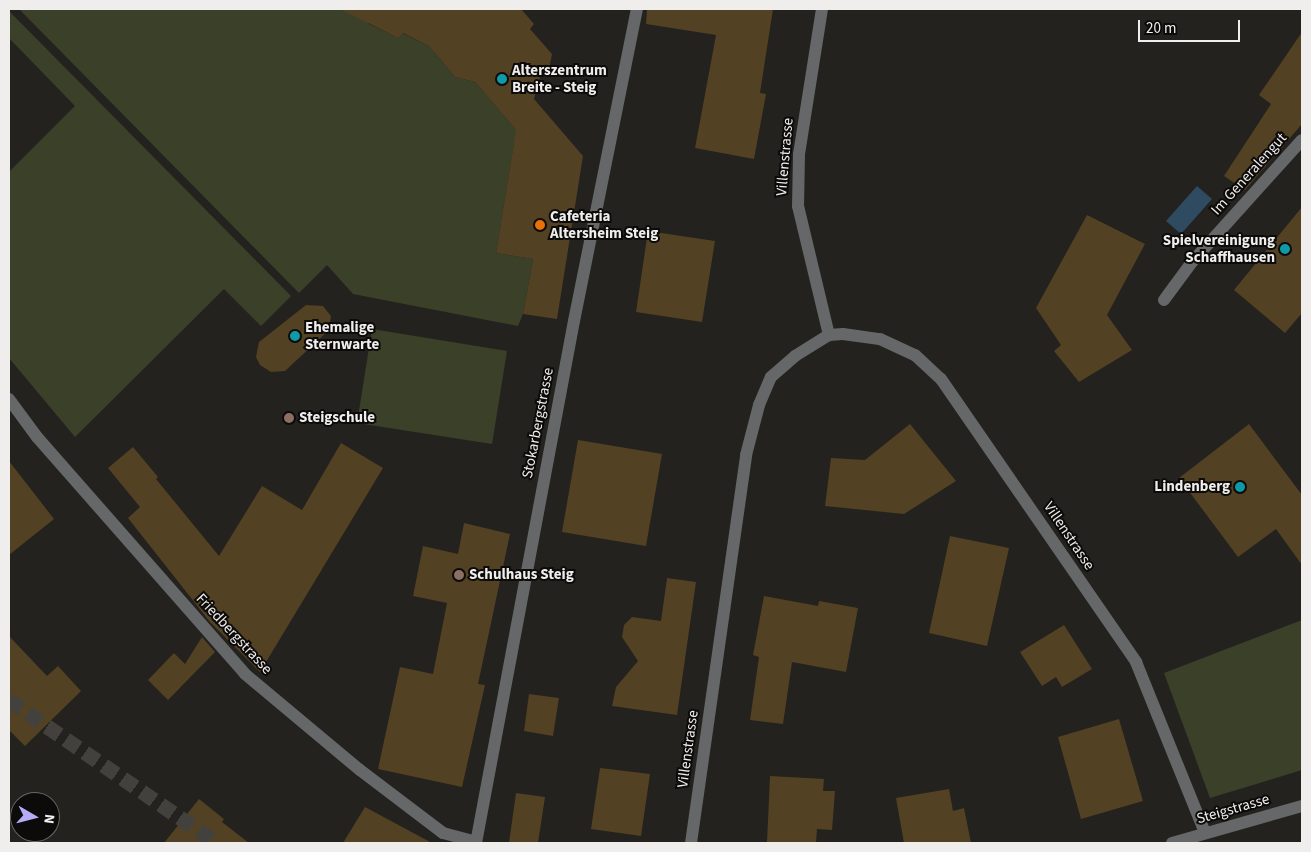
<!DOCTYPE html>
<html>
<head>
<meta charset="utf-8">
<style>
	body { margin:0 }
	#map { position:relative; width:1311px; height:852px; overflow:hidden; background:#23221f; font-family:"Source Sans 3",sans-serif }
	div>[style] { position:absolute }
	.green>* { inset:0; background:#3b4128 }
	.water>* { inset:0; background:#2f4b62 }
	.building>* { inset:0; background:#524122 }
	.highway-tunnel>* { height:15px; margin-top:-7.5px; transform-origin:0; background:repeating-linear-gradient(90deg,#42413e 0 15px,transparent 0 23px) }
	.minor>* { height:12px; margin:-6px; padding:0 6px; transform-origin:6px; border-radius:6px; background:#656768 }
	.dots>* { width:14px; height:14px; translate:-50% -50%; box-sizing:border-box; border:2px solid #0c0b0a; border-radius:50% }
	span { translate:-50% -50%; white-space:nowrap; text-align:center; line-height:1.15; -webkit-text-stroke:4px #0c0b0a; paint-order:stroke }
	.poi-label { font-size:15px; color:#f0eeec; font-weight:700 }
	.left { translate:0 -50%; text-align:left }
	.right { translate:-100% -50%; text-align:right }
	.street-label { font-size:15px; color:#f0eeec }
	.frame { position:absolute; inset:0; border:10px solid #f0eeec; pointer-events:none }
	.north { position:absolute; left:10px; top:792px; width:50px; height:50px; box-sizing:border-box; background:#0c0b0a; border:1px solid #676664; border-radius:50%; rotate:98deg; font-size:14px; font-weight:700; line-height:20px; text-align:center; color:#f0eeec }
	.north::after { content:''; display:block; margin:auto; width:18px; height:22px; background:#b5acf8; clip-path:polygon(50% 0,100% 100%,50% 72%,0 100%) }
	.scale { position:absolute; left:1138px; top:20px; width:102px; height:22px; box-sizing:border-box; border:2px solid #f0eeec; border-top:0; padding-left:6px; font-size:15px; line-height:18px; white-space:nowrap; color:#f0eeec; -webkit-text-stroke:4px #0c0b0a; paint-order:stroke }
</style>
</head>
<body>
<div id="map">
	<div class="green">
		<div style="clip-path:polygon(19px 9px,346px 9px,356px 17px,359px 14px,369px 24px,398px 38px,402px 33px,429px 46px,455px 77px,475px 82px,522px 137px,514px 143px,496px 253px,533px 259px,523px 314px,518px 326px,353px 294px,327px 265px,299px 293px)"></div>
		<div style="clip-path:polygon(9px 11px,291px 296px,261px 326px,224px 289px,75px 437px,9px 358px,9px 172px,75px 106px,9px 38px)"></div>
		<div style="clip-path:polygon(372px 329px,507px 351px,492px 444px,357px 423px)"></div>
		<div style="clip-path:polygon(1302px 620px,1302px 770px,1210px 798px,1164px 673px)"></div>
	</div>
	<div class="water">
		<div style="clip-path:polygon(1197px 186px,1212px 199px,1181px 234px,1166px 221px)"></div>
	</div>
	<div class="building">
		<div style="clip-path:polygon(340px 9px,521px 9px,534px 24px,530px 29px,552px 54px,549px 70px,540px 77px,534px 99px,583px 156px,557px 319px,523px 314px,533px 259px,496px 253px,516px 130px,475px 82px,455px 77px,429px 46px,403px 33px,398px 38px)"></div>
		<div style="clip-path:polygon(647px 9px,773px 9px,760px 93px,766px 94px,754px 159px,695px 148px,716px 35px,646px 24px)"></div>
		<div style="clip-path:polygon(1302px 32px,1302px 124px,1245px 190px,1224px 176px,1271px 104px,1259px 95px)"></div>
		<div style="clip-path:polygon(1302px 207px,1302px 313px,1285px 333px,1234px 290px)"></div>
		<div style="clip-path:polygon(1087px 215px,1145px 244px,1107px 315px,1132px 350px,1079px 382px,1054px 351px,1061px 345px,1036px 308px)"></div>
		<div style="clip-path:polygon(648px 231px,715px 241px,702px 322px,636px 312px)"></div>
		<div style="clip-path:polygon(306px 305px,323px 306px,331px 316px,329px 330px,285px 371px,271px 372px,260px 365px,256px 357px,259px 342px)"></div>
		<div style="clip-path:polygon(910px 424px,956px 481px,904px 514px,825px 506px,831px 458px,865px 460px)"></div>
		<div style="clip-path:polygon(1249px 424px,1302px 495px,1302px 565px,1276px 529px,1238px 557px,1179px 478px)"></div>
		<div style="clip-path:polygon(578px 440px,662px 454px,646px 546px,562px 532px)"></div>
		<div style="clip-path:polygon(341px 443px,383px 468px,260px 672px,210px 622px,128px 518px,140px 507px,108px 468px,133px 447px,158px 477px,156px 479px,219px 556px,262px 486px,302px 510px)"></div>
		<div style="clip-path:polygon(9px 461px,54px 519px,9px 555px)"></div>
		<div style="clip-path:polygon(464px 523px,510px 534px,478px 684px,485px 685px,462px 787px,378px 769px,400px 667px,433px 674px,447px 603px,413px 596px,423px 546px,458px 554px)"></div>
		<div style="clip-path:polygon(950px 536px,1009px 548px,987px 646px,929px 633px)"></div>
		<div style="clip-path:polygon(667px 578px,696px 582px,677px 715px,612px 706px,616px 687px,638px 661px,622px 637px,624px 625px,632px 617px,661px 621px)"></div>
		<div style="clip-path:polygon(764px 596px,818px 606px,819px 601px,858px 608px,846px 672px,792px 662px,783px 724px,750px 720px,759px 657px,753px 655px)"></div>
		<div style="clip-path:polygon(1064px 625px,1092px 669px,1062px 687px,1056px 677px,1042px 686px,1020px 652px)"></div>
		<div style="clip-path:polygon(9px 636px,47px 676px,58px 666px,81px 691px,25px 746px,9px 730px)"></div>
		<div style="clip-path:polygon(202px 637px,215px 652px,168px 700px,148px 680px,174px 653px,185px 664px)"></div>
		<div style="clip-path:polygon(529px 694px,559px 698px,553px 736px,524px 731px)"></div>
		<div style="clip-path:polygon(1119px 719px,1143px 801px,1081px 819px,1058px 737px)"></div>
		<div style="clip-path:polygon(600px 768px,650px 774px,641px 836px,591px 829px)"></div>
		<div style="clip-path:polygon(770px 776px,824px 779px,823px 791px,835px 791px,832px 830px,817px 829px,816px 843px,767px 842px)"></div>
		<div style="clip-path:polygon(949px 789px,953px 811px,964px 808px,971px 843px,904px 843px,896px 798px)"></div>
		<div style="clip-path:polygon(516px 793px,545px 797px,538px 843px,509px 843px)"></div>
		<div style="clip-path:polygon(199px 799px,224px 819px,222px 822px,249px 843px,164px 843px)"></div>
		<div style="clip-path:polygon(365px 807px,432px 843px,343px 843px)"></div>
	</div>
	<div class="highway-tunnel">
		<div style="left:9px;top:700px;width:252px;rotate:34.5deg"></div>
	</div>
	<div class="minor">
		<div style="left:822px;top:9px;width:148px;rotate:99deg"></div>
		<div style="left:799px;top:155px;width:51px;rotate:91.1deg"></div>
		<div style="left:798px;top:206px;width:133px;rotate:76.5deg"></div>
		<div style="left:1164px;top:300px;width:47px;rotate:-53.6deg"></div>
		<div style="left:1192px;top:262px;width:164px;rotate:-48deg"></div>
		<div style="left:9px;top:399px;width:47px;rotate:53.6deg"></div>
		<div style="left:37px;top:437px;width:315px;rotate:48.7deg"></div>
		<div style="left:245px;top:674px;width:150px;rotate:39.9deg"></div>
		<div style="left:360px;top:770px;width:104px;rotate:37.2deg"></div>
		<div style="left:443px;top:833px;width:34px;rotate:15deg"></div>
		<div style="left:476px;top:843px;width:531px;rotate:-79.37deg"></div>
		<div style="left:574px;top:321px;width:318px;rotate:-78.6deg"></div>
		<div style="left:691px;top:843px;width:392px;rotate:-81.9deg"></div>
		<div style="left:746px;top:455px;width:52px;rotate:-75.4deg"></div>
		<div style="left:759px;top:405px;width:30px;rotate:-67deg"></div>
		<div style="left:771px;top:377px;width:32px;rotate:-41deg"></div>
		<div style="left:795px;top:356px;width:40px;rotate:-32deg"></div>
		<div style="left:829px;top:335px;width:14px;rotate:-4deg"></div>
		<div style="left:843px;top:334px;width:37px;rotate:8deg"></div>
		<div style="left:880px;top:339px;width:38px;rotate:25deg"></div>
		<div style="left:915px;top:355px;width:35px;rotate:43deg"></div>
		<div style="left:941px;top:379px;width:344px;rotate:55.4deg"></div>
		<div style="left:1136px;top:662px;width:184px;rotate:68deg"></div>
		<div style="left:1172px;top:843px;width:135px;rotate:-15.9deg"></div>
	</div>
	<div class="dots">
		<div style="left:502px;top:79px;background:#0f9aa8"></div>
		<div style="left:540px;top:225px;background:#e8710a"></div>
		<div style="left:1285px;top:249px;background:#0f9aa8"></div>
		<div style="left:295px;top:336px;background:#0f9aa8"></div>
		<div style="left:289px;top:418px;background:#8d6e63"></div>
		<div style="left:1240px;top:487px;background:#0f9aa8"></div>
		<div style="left:459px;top:575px;background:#8d6e63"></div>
	</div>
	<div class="poi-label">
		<span class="left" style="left:512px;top:79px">Alterszentrum<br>Breite - Steig</span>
		<span class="left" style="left:550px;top:225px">Cafeteria<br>Altersheim Steig</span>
		<span class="right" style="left:1275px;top:249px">Spielvereinigung<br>Schaffhausen</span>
		<span class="left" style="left:305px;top:336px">Ehemalige<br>Sternwarte</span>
		<span class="left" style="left:299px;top:418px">Steigschule</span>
		<span class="right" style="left:1230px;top:487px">Lindenberg</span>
		<span class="left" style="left:469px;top:575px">Schulhaus Steig</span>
	</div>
	<div class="street-label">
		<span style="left:785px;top:157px;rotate:-85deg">Villenstrasse</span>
		<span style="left:1249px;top:174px;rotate:-48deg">Im Generalengut</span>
		<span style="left:538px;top:423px;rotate:-79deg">Stokarbergstrasse</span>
		<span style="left:1069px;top:536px;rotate:56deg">Villenstrasse</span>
		<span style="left:234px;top:634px;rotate:47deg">Friedbergstrasse</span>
		<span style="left:688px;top:749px;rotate:-82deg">Villenstrasse</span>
		<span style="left:1233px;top:809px;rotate:-16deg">Steigstrasse</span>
	</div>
	<div class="frame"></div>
	<div class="north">N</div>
	<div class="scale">20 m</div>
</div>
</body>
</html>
